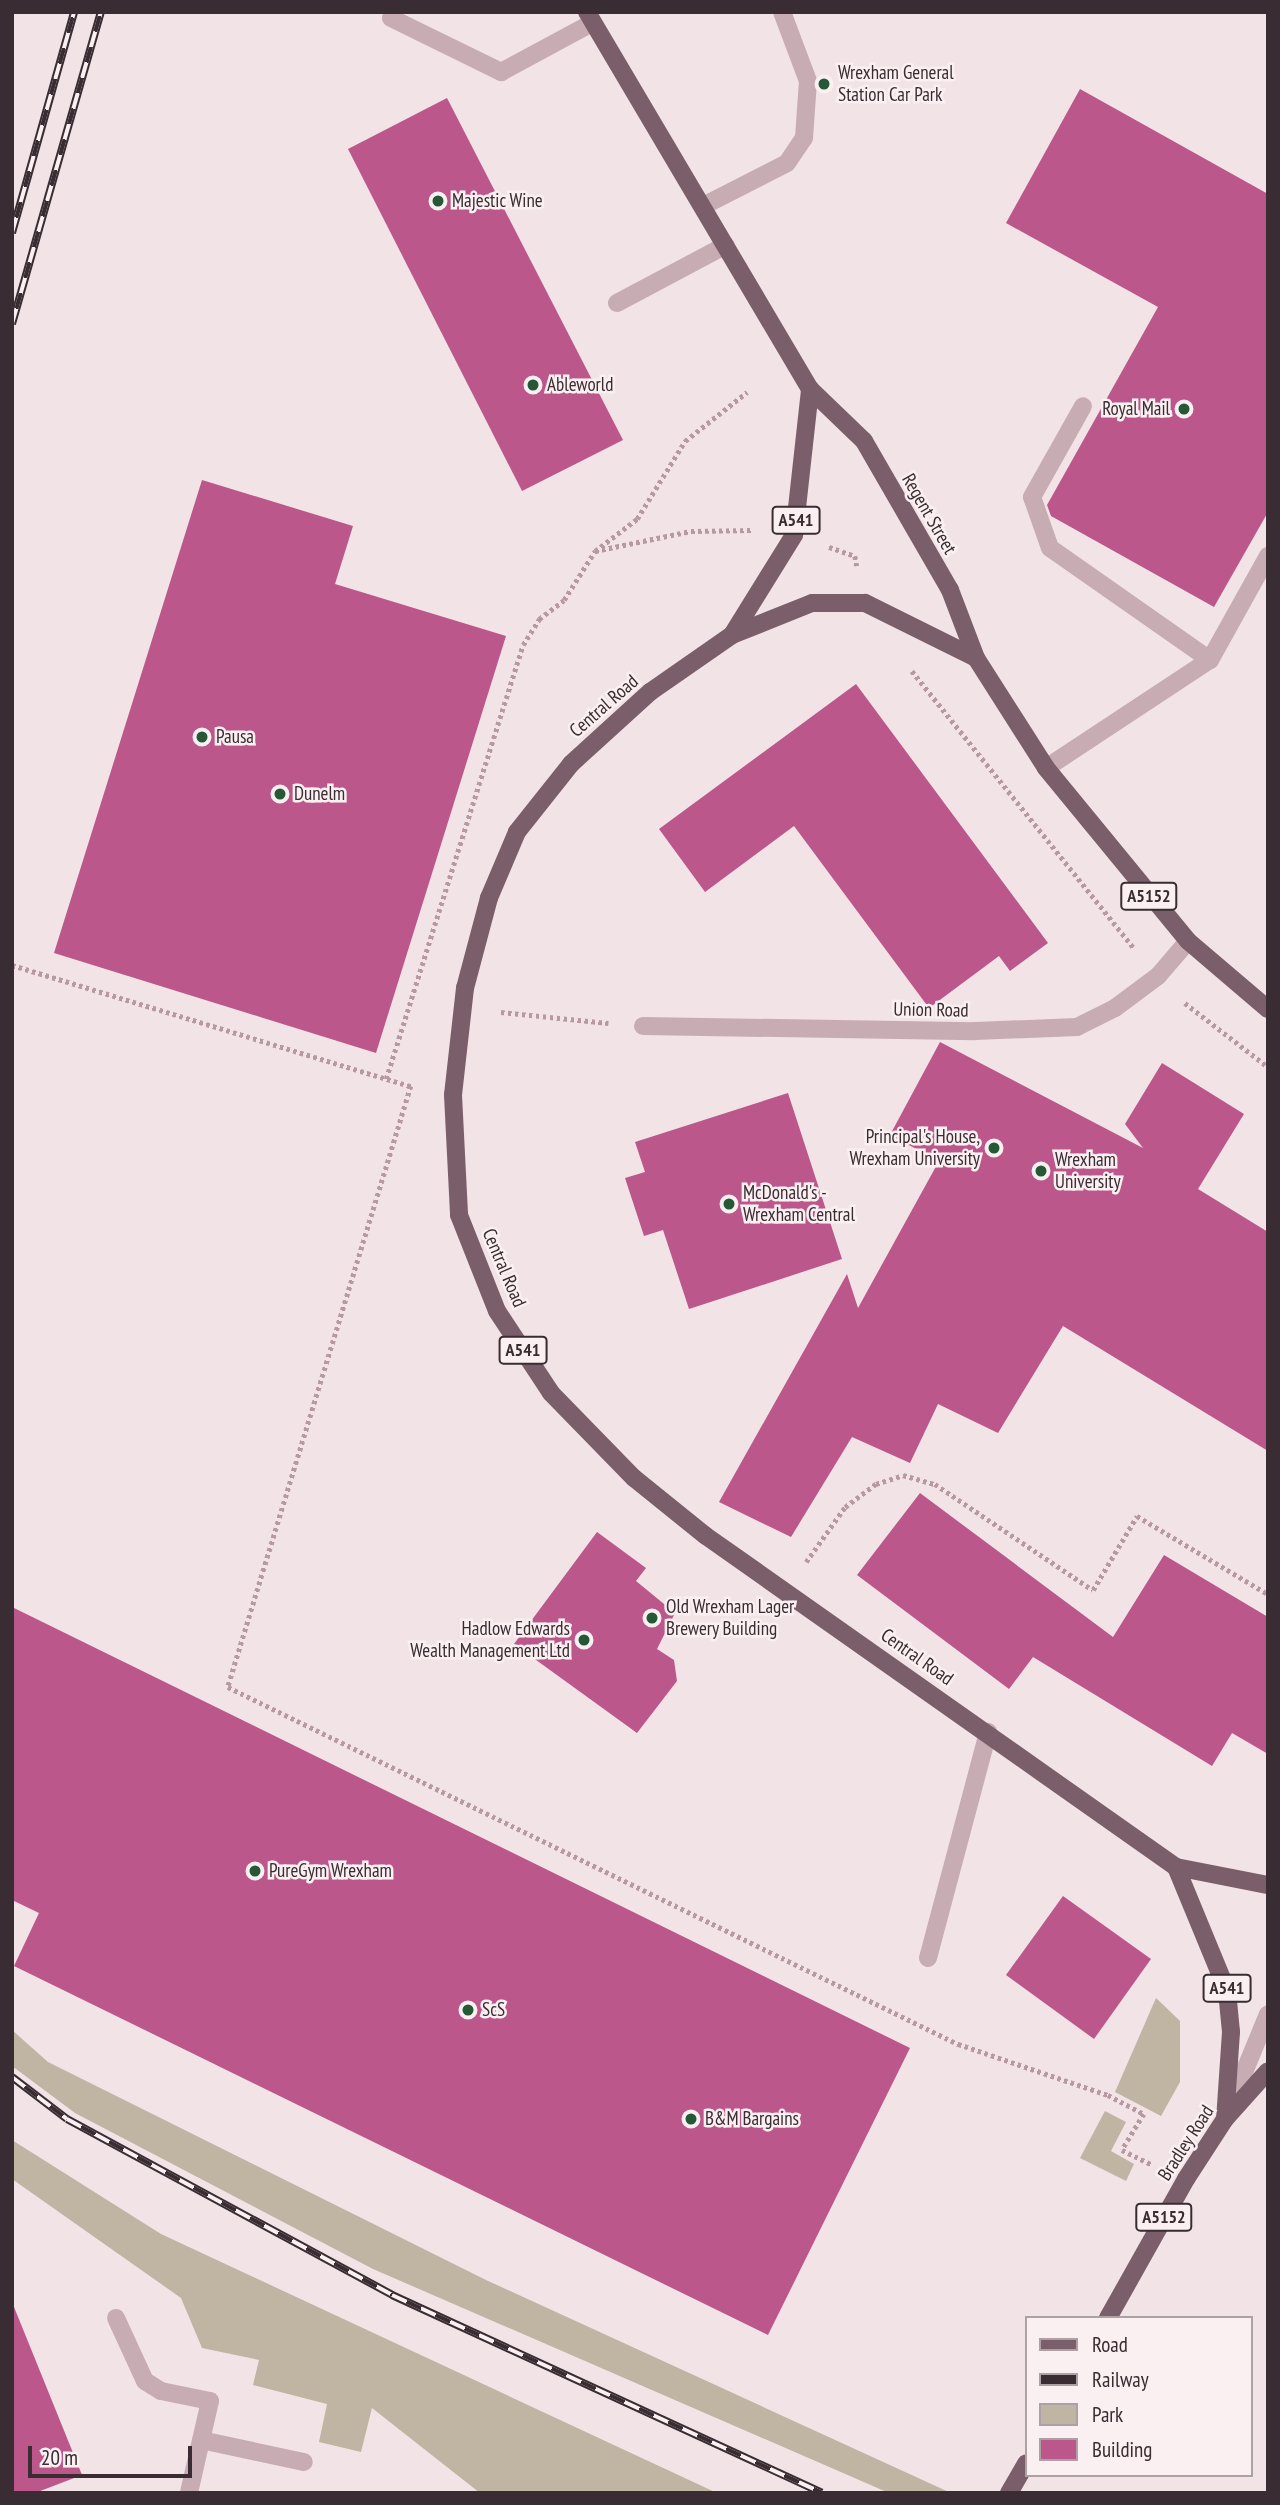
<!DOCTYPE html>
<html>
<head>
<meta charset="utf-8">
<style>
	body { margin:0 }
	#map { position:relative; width:1280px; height:2505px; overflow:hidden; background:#f2e3e6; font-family:"PT Sans Narrow",sans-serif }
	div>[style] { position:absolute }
	.green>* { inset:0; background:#c0b4a3 }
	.building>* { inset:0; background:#bc578b }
	.path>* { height:4.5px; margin-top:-2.25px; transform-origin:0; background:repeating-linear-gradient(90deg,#b699a3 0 3.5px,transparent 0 7px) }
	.lane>* { height:18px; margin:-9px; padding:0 9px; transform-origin:9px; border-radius:9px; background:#c7acb4 }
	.street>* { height:18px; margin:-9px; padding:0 9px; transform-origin:9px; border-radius:9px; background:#c7acb4 }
	.primary>* { height:18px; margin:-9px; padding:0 9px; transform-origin:9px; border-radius:9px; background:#7a5f6a }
	.rail>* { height:8px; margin-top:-4px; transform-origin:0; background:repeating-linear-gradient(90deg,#faeff1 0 16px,#392c32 0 32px); box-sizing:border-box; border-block:2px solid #392c32 }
	.dots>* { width:19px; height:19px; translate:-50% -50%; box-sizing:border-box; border:4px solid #faeff1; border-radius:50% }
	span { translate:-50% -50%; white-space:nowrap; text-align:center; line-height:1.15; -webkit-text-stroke:5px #faeff1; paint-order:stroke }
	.shield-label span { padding:2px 5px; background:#faeff1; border:2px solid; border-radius:5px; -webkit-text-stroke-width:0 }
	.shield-label { font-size:18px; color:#392c32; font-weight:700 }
	.poi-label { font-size:19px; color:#392c32 }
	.left { translate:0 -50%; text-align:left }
	.right { translate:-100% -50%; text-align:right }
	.street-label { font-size:19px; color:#392c32 }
	.frame { position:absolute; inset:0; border:14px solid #392c32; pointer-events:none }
	.legend { position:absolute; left:1025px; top:2316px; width:228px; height:161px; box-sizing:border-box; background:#faeff1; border:2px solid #ada1a5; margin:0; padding:9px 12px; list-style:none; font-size:21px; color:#392c32 }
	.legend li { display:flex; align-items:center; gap:14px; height:35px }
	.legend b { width:35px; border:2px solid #ada1a5 }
	.scale { position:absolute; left:28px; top:2446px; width:164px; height:32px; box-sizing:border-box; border:4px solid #392c32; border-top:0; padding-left:9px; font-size:21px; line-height:24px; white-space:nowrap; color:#392c32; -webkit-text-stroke:5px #faeff1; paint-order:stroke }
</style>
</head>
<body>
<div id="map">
	<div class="green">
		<div style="clip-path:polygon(1156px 1998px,1180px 2021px,1180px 2082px,1161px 2116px,1115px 2092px)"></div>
		<div style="clip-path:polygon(12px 2030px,48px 2062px,486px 2280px,951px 2493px,889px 2493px,373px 2269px,75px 2113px,12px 2066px)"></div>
		<div style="clip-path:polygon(1105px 2111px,1126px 2122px,1111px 2151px,1134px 2164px,1126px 2181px,1080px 2158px)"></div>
		<div style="clip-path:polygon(12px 2140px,161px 2234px,717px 2493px,480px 2493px,372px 2408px,361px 2452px,319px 2442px,327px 2404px,253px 2385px,259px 2360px,202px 2348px,181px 2298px,12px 2179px)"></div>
	</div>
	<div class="building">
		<div style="clip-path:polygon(1080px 89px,1268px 194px,1268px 512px,1214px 607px,1051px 516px,1047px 505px,1158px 307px,1006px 223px)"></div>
		<div style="clip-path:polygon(447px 98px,623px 440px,522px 491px,348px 149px)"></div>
		<div style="clip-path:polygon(202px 480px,353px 526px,335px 584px,506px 636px,376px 1053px,54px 953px)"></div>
		<div style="clip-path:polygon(856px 684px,1048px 943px,1010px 971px,999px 956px,929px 1008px,794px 826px,705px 892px,659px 829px)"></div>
		<div style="clip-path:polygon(940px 1042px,1143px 1148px,1125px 1124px,1162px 1063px,1244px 1114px,1198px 1189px,1268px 1232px,1268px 1451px,1063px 1326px,998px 1433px,938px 1404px,910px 1463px,852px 1437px,791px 1537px,719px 1502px,847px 1274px,858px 1308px,939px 1161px,890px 1135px)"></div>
		<div style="clip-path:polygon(788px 1093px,842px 1259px,689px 1309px,663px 1230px,644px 1236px,625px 1178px,645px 1172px,635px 1142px)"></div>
		<div style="clip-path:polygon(920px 1493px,1113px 1637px,1164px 1555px,1268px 1617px,1268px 1754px,1232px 1733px,1212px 1766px,1033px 1657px,1009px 1689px,857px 1575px)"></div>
		<div style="clip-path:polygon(597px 1532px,646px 1568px,636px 1581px,675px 1613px,657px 1649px,674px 1660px,677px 1681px,637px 1733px,514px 1644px)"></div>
		<div style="clip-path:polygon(12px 1607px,910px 2048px,768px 2335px,14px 1966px,39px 1913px,12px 1900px)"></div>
		<div style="clip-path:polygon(1063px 1896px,1151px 1959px,1094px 2039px,1006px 1975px)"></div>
		<div style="clip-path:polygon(12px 2302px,82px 2475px,35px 2493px,12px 2493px)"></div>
	</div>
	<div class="path">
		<div style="left:829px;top:547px;width:28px;rotate:19deg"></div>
		<div style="left:855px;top:556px;width:10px;rotate:79deg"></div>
		<div style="left:595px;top:551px;width:98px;rotate:-11.8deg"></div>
		<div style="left:691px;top:531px;width:62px;rotate:-0.9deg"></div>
		<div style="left:912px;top:671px;width:355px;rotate:51.3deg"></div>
		<div style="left:12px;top:965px;width:419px;rotate:16.9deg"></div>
		<div style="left:1185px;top:1003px;width:105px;rotate:37.6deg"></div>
		<div style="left:501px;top:1012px;width:108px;rotate:5.9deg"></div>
		<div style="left:386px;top:1079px;width:455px;rotate:-72.5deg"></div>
		<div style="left:523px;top:645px;width:31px;rotate:-58deg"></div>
		<div style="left:539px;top:619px;width:31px;rotate:-37deg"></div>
		<div style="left:564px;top:600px;width:58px;rotate:-57.7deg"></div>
		<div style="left:595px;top:551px;width:53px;rotate:-37.3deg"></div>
		<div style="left:637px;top:519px;width:92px;rotate:-58.4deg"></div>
		<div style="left:685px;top:441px;width:79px;rotate:-38.3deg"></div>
		<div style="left:411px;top:1086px;width:628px;rotate:106.94deg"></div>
		<div style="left:228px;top:1687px;width:813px;rotate:26.06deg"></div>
		<div style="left:958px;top:2044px;width:158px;rotate:18.8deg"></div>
		<div style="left:1108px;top:2095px;width:41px;rotate:27.8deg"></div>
		<div style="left:1144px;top:2114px;width:42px;rotate:121.4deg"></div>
		<div style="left:1122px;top:2150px;width:32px;rotate:26deg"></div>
		<div style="left:806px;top:1562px;width:67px;rotate:-54.7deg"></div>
		<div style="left:845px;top:1507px;width:39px;rotate:-37deg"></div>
		<div style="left:876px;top:1484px;width:28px;rotate:-18deg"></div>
		<div style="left:903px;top:1475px;width:33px;rotate:16deg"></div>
		<div style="left:935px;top:1484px;width:190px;rotate:33.9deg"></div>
		<div style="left:1093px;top:1590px;width:86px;rotate:-59.3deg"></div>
		<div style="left:1137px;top:1516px;width:152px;rotate:30.8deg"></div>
	</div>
	<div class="lane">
		<div style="left:391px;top:18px;width:123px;rotate:26.1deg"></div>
		<div style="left:501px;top:72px;width:103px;rotate:-28.3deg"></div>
		<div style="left:617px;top:303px;width:123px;rotate:-28deg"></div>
		<div style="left:1210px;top:660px;width:119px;rotate:-60.9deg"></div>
		<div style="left:1046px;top:768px;width:196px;rotate:-33.4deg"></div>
		<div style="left:1210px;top:660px;width:195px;rotate:-145deg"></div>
		<div style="left:1050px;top:548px;width:54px;rotate:-109.4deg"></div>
		<div style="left:1032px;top:497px;width:104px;rotate:-60.7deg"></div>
		<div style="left:643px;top:1026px;width:332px;rotate:0.9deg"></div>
		<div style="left:975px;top:1031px;width:102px;rotate:-2.2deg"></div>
		<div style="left:1077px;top:1027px;width:42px;rotate:-26.6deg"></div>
		<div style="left:1115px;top:1008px;width:54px;rotate:-36.7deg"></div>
		<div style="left:1158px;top:976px;width:46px;rotate:-49.4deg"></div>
		<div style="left:928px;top:1958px;width:234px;rotate:-75.1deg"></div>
		<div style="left:1226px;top:2116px;width:110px;rotate:-67.6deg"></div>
	</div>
	<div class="street">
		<div style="left:703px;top:206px;width:94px;rotate:-27.1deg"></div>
		<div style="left:787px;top:163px;width:30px;rotate:-56deg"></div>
		<div style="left:804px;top:138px;width:57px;rotate:-86deg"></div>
		<div style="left:808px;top:81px;width:74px;rotate:-110.6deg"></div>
		<div style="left:116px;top:2318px;width:69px;rotate:65.3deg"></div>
		<div style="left:145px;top:2381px;width:19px;rotate:32deg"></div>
		<div style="left:161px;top:2391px;width:50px;rotate:11.5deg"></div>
		<div style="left:210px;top:2401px;width:94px;rotate:102.9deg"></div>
		<div style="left:201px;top:2440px;width:105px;rotate:12.1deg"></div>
	</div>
	<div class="primary">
		<div style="left:587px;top:12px;width:438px;rotate:59.4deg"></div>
		<div style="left:810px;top:389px;width:75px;rotate:43.9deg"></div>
		<div style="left:864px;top:441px;width:172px;rotate:60deg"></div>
		<div style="left:950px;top:590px;width:73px;rotate:69.1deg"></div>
		<div style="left:976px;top:658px;width:130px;rotate:57.5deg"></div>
		<div style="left:1046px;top:768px;width:224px;rotate:50.6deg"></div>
		<div style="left:1188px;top:941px;width:105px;rotate:40.4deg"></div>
		<div style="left:732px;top:635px;width:118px;rotate:-58.2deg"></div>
		<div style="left:794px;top:535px;width:147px;rotate:-83.7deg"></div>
		<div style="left:976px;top:658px;width:124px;rotate:-153.6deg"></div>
		<div style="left:865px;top:603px;width:53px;rotate:180deg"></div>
		<div style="left:812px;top:603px;width:86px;rotate:158.2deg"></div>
		<div style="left:732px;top:635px;width:100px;rotate:145.2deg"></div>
		<div style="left:650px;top:692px;width:107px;rotate:137.7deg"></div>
		<div style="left:571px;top:764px;width:87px;rotate:128.5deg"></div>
		<div style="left:517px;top:832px;width:72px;rotate:113deg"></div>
		<div style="left:489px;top:898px;width:93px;rotate:104.9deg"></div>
		<div style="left:465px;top:988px;width:108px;rotate:96.4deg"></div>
		<div style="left:453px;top:1095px;width:120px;rotate:87.1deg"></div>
		<div style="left:459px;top:1215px;width:103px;rotate:68.4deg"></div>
		<div style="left:497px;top:1311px;width:98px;rotate:56.6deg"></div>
		<div style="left:551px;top:1393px;width:119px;rotate:45.7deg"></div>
		<div style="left:634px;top:1478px;width:92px;rotate:38.9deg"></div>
		<div style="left:706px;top:1536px;width:575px;rotate:35.16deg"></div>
		<div style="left:1176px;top:1867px;width:94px;rotate:11.1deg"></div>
		<div style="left:1176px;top:1867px;width:134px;rotate:67.6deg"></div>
		<div style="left:1227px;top:1991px;width:41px;rotate:84.4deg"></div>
		<div style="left:1231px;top:2032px;width:87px;rotate:93.9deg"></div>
		<div style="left:1108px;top:2318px;width:159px;rotate:-60.7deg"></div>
		<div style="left:1186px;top:2179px;width:72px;rotate:-57deg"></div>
		<div style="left:1225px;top:2119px;width:64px;rotate:-48.1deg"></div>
		<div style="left:1009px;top:2493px;width:34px;rotate:-60deg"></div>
	</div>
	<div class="rail">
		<div style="left:12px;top:233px;width:230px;rotate:-74.3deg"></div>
		<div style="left:12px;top:324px;width:324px;rotate:-74.1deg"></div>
		<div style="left:12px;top:2077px;width:69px;rotate:37.4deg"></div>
		<div style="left:67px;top:2119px;width:370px;rotate:28.4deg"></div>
		<div style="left:392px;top:2295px;width:473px;rotate:24.7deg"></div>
	</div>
	<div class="dots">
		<div style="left:824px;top:84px;background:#255834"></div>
		<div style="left:438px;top:201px;background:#255834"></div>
		<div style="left:533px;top:385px;background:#255834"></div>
		<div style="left:1184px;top:409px;background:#255834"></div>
		<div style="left:202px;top:737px;background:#255834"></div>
		<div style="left:280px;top:794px;background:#255834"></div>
		<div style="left:994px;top:1148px;background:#255834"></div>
		<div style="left:1041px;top:1171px;background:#255834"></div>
		<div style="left:729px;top:1204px;background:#255834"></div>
		<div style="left:652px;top:1618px;background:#255834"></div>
		<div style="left:584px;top:1640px;background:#255834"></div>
		<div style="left:255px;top:1871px;background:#255834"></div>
		<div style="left:468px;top:2010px;background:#255834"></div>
		<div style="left:691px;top:2119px;background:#255834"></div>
	</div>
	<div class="shield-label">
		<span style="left:796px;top:520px">A541</span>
		<span style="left:1149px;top:896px">A5152</span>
		<span style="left:523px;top:1350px">A541</span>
		<span style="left:1227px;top:1988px">A541</span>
		<span style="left:1164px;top:2217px">A5152</span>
	</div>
	<div class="poi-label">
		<span class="left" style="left:838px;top:84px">Wrexham General<br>Station Car Park</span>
		<span class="left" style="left:452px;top:201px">Majestic Wine</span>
		<span class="left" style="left:547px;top:385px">Ableworld</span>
		<span class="right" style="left:1170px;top:409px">Royal Mail</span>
		<span class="left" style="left:216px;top:737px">Pausa</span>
		<span class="left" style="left:294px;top:794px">Dunelm</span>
		<span class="right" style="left:980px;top:1148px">Principal's House,<br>Wrexham University</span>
		<span class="left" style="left:1055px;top:1171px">Wrexham<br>University</span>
		<span class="left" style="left:743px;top:1204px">McDonald's -<br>Wrexham Central</span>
		<span class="left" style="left:666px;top:1618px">Old Wrexham Lager<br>Brewery Building</span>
		<span class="right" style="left:570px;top:1640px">Hadlow Edwards<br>Wealth Management Ltd</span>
		<span class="left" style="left:269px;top:1871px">PureGym Wrexham</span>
		<span class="left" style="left:482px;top:2010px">ScS</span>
		<span class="left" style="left:705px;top:2119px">B&amp;M Bargains</span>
	</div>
	<div class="street-label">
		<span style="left:929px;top:514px;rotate:60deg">Regent Street</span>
		<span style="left:604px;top:706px;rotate:-41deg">Central Road</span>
		<span style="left:931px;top:1010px;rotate:1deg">Union Road</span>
		<span style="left:504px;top:1268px;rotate:67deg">Central Road</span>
		<span style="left:917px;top:1657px;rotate:35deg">Central Road</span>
		<span style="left:1186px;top:2143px;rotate:-57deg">Bradley Road</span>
	</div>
	<div class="frame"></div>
	<ul class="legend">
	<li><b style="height:9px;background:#7a5f6a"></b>Road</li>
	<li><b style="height:9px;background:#392c32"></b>Railway</li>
	<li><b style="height:19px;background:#c0b4a3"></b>Park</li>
	<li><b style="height:19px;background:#bc578b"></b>Building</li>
	</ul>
	<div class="scale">20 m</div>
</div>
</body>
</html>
